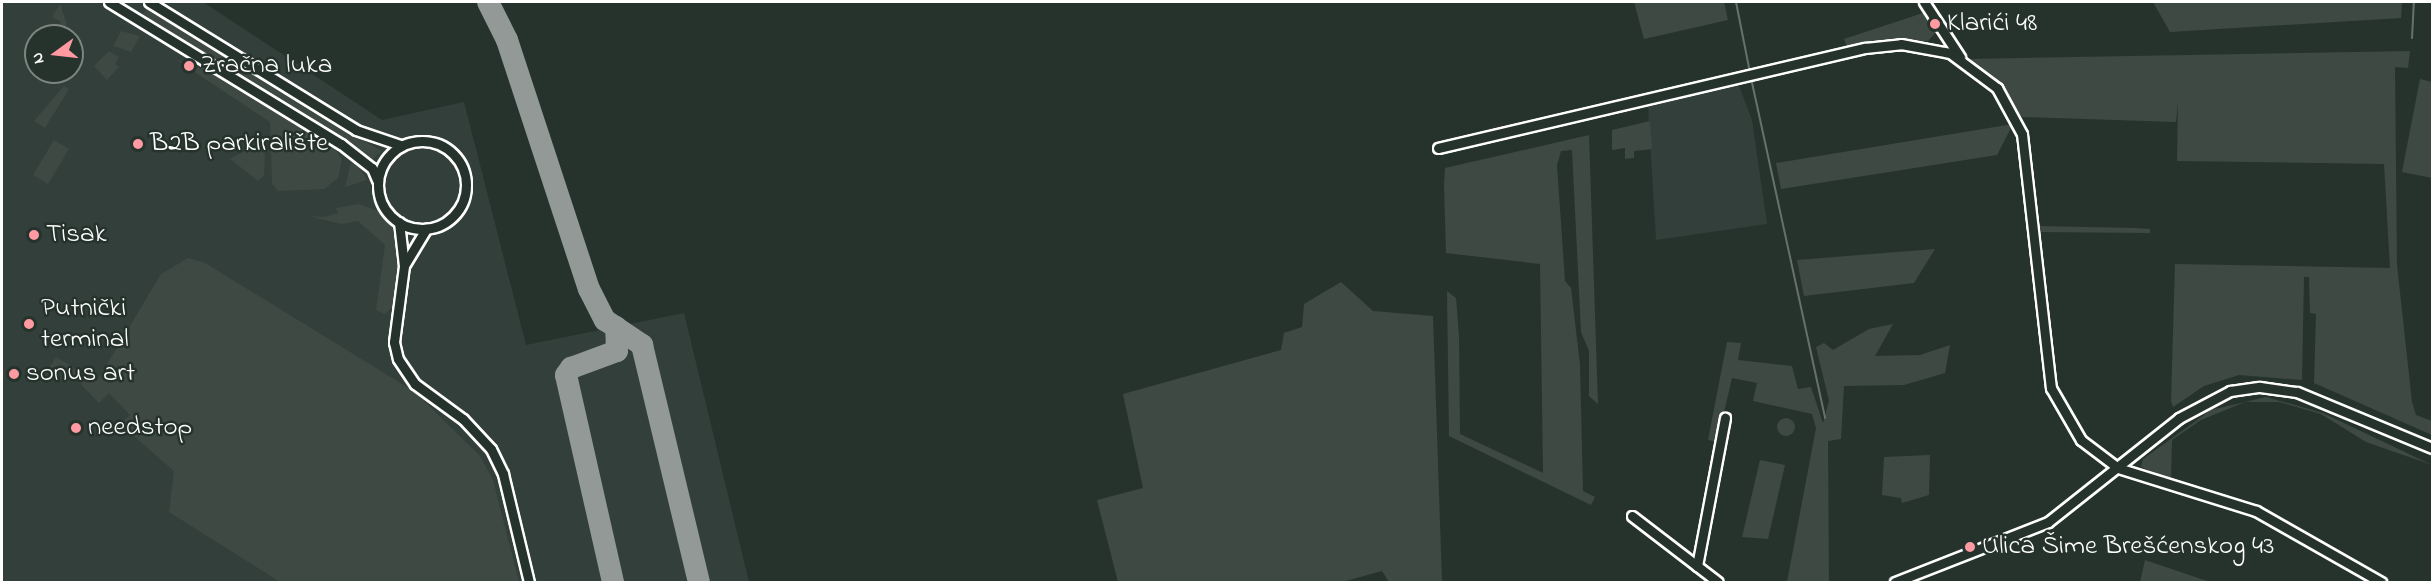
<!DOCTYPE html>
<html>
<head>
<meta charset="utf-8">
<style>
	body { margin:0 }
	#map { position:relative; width:2434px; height:584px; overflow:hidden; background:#26332d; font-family:"Indie Flower",sans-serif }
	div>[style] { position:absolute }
	.built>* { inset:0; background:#333f3a }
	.green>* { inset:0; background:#3e4944 }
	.round { border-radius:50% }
	.stream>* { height:2px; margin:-1px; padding:0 1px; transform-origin:1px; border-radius:1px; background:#67706c }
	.taxiway>* { height:22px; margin:-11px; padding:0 11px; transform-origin:11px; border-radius:11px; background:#929996 }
	.roads { filter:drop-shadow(2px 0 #fff) drop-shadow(-2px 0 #fff) drop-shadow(0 2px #fff) drop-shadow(0 -2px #fff) }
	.minor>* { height:9px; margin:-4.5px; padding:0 4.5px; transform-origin:4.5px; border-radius:4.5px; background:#26332d }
	.minor>.ring { margin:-4.5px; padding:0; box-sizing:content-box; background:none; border:9px solid #26332d; border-radius:50% }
	.dots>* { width:16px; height:16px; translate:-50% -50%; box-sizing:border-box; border:3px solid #26332d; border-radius:50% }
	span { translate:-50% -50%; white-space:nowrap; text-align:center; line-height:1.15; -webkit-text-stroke:5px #26332d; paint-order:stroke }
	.poi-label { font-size:27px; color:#fff }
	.left { translate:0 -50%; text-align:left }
	.frame { position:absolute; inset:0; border:3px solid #fff; pointer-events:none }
	.north { position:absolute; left:24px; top:24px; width:60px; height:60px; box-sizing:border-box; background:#26332d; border:2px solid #7d8581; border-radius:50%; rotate:255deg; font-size:16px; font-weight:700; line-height:24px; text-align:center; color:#fff }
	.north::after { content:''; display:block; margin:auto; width:21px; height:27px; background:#ff9aa2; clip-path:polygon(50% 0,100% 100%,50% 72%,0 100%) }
</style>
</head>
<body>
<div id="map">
	<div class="built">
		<div style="clip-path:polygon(evenodd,2px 2px,203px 2px,382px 120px,464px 102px,526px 345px,684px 313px,749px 582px,2px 582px,2px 2px,36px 36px,72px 36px,72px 72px,36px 72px,36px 36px)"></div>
		<div style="clip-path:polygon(1738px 83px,1752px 120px,1767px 224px,1656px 240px,1648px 106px)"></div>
	</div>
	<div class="green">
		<div style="clip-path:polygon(1634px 2px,1724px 2px,1728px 20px,1644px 39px)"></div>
		<div style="clip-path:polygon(2153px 2px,2402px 2px,2401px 18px,2170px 32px)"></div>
		<div style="clip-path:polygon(60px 4px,67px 24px,59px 33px,55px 32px,61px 22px,52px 17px)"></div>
		<div style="clip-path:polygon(147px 8px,345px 131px,382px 151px,372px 160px,143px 14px)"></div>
		<div style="clip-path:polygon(1926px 12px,1937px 31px,1928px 41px,1847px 47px,1844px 39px)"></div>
		<div style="clip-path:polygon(121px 31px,140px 36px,131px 52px,113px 46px)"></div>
		<div style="clip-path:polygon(109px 51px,119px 57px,115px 64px,119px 67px,107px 80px,94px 66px)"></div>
		<div style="clip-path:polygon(2410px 51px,2408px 68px,2395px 67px,2397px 265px,2412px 402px,2416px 415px,2432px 421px,2432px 435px,2314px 383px,2316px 314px,2310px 313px,2309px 277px,2304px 277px,2302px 380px,2239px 375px,2204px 386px,2173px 407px,2171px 401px,2175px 264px,2390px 268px,2384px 164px,2177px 161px,2178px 103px,2176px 122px,2022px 117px,2000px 85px,1970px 59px)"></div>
		<div style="clip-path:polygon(175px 59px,221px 77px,332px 145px,342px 159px,338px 178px,324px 189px,278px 191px,272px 184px,270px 122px)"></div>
		<div style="clip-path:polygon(2420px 79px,2432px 82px,2432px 178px,2402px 172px)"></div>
		<div style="clip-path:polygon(64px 86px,69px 89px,45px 128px,34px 121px)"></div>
		<div style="clip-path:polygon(1650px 121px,1652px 149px,1634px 151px,1634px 158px,1625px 159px,1625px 148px,1612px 150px,1612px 130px)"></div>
		<div style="clip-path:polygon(2013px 124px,1997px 155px,1781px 189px,1776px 163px)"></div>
		<div style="clip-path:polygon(1589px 135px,1598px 404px,1589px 396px,1589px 351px,1581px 332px,1572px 150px,1561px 151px,1557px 165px,1565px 281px,1571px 288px,1580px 365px,1583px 491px,1595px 497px,1591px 505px,1449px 436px,1447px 291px,1456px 298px,1459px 337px,1460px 434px,1543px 473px,1540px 264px,1446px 253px,1444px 185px,1445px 168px)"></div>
		<div style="clip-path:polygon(54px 140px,69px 149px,48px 184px,33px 175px)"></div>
		<div style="clip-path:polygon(257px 144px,265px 151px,264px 175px,258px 181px,230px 159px)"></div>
		<div style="clip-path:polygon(356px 162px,367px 180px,345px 187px,351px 163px)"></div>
		<div style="clip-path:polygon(359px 204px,378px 211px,398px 233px,402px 251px,395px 305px,385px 314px,376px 310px,385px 245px,358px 221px,341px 224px,309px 216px,325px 217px,338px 213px,336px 208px)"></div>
		<div style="clip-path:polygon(2037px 226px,2135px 228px,2150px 229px,2150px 233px,2038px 232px)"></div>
		<div style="clip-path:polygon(1935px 249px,1914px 283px,1804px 296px,1797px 260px)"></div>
		<div style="clip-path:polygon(188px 258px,205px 263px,415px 392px,480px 456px,493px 480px,519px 582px,280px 582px,169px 512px,174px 471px,120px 424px,130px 415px,109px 393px,99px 403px,69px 372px,45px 374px,56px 357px,97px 381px,161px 274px)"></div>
		<div style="clip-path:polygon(1341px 282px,1373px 311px,1433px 316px,1442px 582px,1389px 582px,1382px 571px,1342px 582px,1118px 582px,1097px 500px,1143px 488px,1123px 394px,1281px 350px,1284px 333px,1302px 327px,1304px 304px)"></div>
		<div style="clip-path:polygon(1893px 324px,1875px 356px,1920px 355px,1950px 345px,1945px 373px,1904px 385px,1844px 386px,1841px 439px,1828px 441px,1829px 582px,1787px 582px,1816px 428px,1812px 414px,1753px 401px,1757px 383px,1732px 378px,1717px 442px,1708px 440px,1727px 342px,1741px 343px,1738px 360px,1792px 366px,1798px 389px,1811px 387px,1823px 423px,1829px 401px,1816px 347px,1824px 343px,1833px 350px,1869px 329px)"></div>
		<div style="clip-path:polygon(2266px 397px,2323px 413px,2432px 465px,2366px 442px,2321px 414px,2279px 402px,2245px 402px,2201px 420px,2172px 440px,2171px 479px,2141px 467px,2143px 459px,2211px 410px)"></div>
		<div class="round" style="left:1777px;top:418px;width:18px;height:18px"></div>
		<div style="clip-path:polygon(1930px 455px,1929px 495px,1902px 503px,1901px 498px,1882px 495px,1884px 457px)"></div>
		<div style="clip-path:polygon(1760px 460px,1785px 465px,1768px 539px,1742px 537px)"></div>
		<div style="clip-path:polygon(2145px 560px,2210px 582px,2140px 582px)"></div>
	</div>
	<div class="stream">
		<div style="left:1736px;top:2px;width:72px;rotate:78.8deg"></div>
		<div style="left:2412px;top:38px;width:36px;rotate:-87deg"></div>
		<div style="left:1751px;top:78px;width:348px;rotate:77.7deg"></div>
	</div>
	<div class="taxiway">
		<div style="left:488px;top:2px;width:42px;rotate:63.4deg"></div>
		<div style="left:507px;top:40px;width:262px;rotate:71.8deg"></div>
		<div style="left:589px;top:289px;width:35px;rotate:63deg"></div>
		<div style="left:605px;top:320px;width:45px;rotate:34deg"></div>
		<div style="left:642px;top:345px;width:244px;rotate:76.5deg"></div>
		<div style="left:613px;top:582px;width:212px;rotate:-102.8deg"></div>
		<div style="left:566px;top:375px;width:9px;rotate:-54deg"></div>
		<div style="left:571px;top:368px;width:49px;rotate:-20.3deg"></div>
		<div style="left:617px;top:351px;width:24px;rotate:-92deg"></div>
	</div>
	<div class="roads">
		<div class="minor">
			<div style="left:109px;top:2px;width:272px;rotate:31.5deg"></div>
			<div style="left:341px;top:144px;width:39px;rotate:38deg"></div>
			<div style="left:372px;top:168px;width:13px;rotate:67deg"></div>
			<div style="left:149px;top:2px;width:243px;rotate:31.7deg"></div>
			<div style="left:356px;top:130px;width:46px;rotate:18.8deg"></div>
			<div style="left:1924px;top:2px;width:66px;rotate:56.8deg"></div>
			<div class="ring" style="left:378px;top:141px;width:79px;height:79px"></div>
			<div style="left:1438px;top:148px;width:439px;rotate:-13.2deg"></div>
			<div style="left:1865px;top:48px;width:36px;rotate:-6deg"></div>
			<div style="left:1901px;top:44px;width:50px;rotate:10.4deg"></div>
			<div style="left:1950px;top:53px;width:59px;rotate:36.7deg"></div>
			<div style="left:1997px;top:88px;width:52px;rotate:61.5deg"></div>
			<div style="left:2022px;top:134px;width:256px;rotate:83.5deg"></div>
			<div style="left:2051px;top:388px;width:60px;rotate:60deg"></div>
			<div style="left:2081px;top:440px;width:46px;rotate:37.1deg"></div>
			<div style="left:2118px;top:468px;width:145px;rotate:17.3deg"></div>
			<div style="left:2256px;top:511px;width:144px;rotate:29.6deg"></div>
			<div style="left:399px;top:222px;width:44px;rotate:83.5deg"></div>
			<div style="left:404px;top:266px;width:77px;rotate:97.5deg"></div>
			<div style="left:394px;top:342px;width:17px;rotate:77deg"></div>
			<div style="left:398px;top:359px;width:30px;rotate:56deg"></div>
			<div style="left:415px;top:384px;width:59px;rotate:36.1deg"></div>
			<div style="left:463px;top:419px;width:41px;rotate:47deg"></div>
			<div style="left:491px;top:449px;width:28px;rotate:64deg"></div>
			<div style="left:503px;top:474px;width:111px;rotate:76.5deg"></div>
			<div style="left:405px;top:264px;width:41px;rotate:-59deg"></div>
			<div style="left:1632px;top:516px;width:108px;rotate:37.5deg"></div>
			<div style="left:1697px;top:566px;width:151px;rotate:-79.3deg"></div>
			<div style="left:1895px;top:582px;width:164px;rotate:-21.4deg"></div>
			<div style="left:2048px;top:522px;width:167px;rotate:-38.4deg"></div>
			<div style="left:2179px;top:418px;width:58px;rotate:-27.9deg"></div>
			<div style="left:2230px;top:391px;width:30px;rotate:-8deg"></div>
			<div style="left:2260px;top:387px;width:37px;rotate:8deg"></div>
			<div style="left:2297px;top:392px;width:146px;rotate:22.5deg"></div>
		</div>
	</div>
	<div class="dots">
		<div style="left:1935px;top:24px;background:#ff9aa2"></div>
		<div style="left:189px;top:66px;background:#ff9aa2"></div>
		<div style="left:138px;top:144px;background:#ff9aa2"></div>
		<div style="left:34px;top:235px;background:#ff9aa2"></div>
		<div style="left:29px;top:324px;background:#ff9aa2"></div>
		<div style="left:14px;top:374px;background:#ff9aa2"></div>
		<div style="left:76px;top:428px;background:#ff9aa2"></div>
		<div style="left:1970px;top:547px;background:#ff9aa2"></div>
	</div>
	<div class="poi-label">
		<span class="left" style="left:1947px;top:24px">Klarići 48</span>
		<span class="left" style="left:201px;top:66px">Zračna luka</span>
		<span class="left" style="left:150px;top:144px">B2B parkiralište</span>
		<span class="left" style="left:46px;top:235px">Tisak</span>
		<span class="left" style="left:41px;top:324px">Putnički<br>terminal</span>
		<span class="left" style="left:26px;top:374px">sonus art</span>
		<span class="left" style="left:88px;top:428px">needstop</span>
		<span class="left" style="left:1982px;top:547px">Ulica Šime Brešćenskog 43</span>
	</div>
	<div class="frame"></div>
	<div class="north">N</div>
</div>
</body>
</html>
